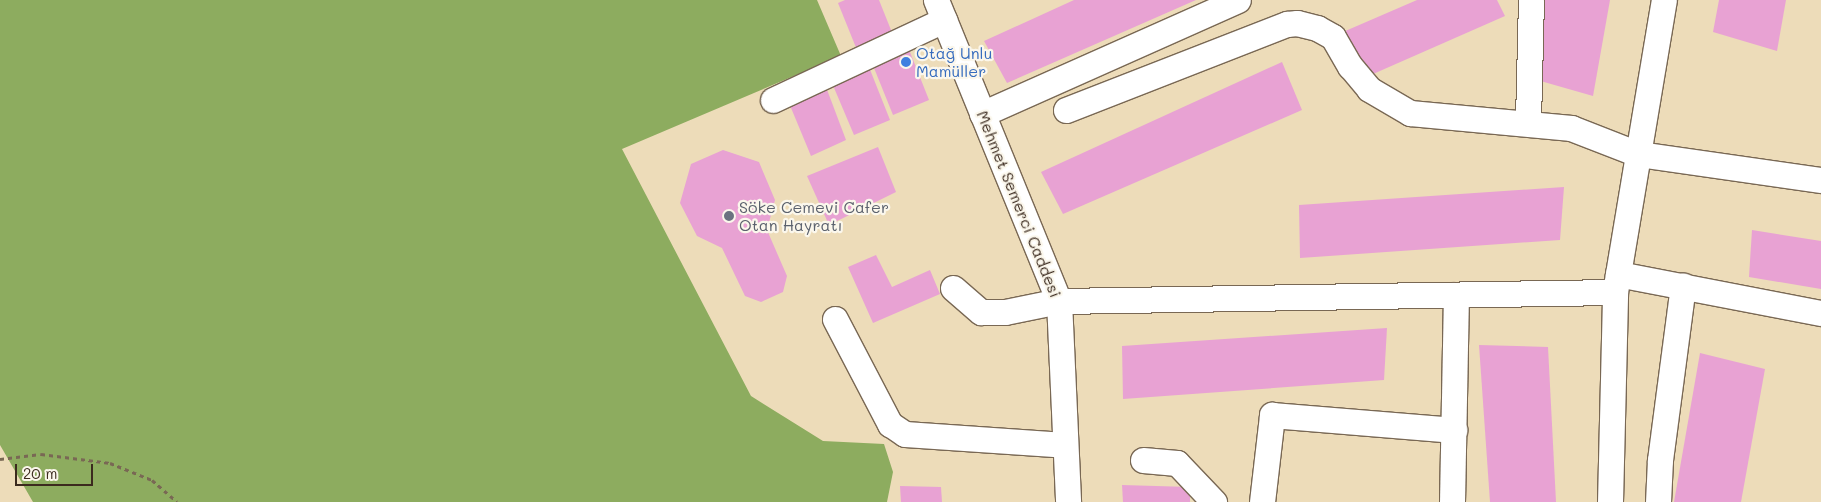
<!DOCTYPE html>
<html>
<head>
<meta charset="utf-8">
<style>
	body { margin:0 }
	#map { position:relative; width:1821px; height:502px; overflow:hidden; background:#eddcb9; font-family:Mali,sans-serif }
	div>[style] { position:absolute }
	.forest>* { inset:0; background:#8dac5f }
	.building>* { inset:0; background:#e8a2d3 }
	.path>* { height:3px; margin-top:-1.5px; transform-origin:0; background:repeating-linear-gradient(90deg,#796854 0 4px,transparent 0 8px) }
	.roads { filter:drop-shadow(1px 0 #796854) drop-shadow(-1px 0 #796854) drop-shadow(0 1px #796854) drop-shadow(0 -1px #796854) }
	.minor>* { height:25px; margin:-12.5px; padding:0 12.5px; transform-origin:12.5px; border-radius:12.5px; background:#fff }
	.dots>* { width:14px; height:14px; translate:-50% -50%; box-sizing:border-box; border:2px solid #fbf7ec; border-radius:50% }
	span { translate:-50% -50%; white-space:nowrap; text-align:center; line-height:1.15; -webkit-text-stroke:4.5px #fbf7ec; paint-order:stroke }
	.shop-label { font-size:16px; color:#366cbe }
	.left { translate:0 -50%; text-align:left }
	.street-label { font-size:16px; color:#3b2a1e }
	.worship-label { font-size:16px; color:#5b616d }
	.scale { position:absolute; left:15px; top:464px; width:78px; height:22px; box-sizing:border-box; border:2px solid #3b2a1e; border-top:0; padding-left:6px; font-size:15px; line-height:18px; white-space:nowrap; color:#3b2a1e; -webkit-text-stroke:4px #fbf7ec; paint-order:stroke }
</style>
</head>
<body>
<div id="map">
	<div class="forest">
		<div style="clip-path:polygon(0 0,817px 0,841px 56px,622px 149px,751px 396px,823px 441px,884px 444px,893px 472px,887px 502px,33px 502px,0 445px)"></div>
	</div>
	<div class="building">
		<div style="clip-path:polygon(845px 0,879px 0,895px 40px,859px 55px,838px 3px)"></div>
		<div style="clip-path:polygon(1074px 0,1196px 0,1007px 83px,984px 41px)"></div>
		<div style="clip-path:polygon(1417px 0,1497px 0,1505px 16px,1364px 78px,1343px 32px)"></div>
		<div style="clip-path:polygon(1544px 0,1610px 0,1593px 96px,1530px 78px)"></div>
		<div style="clip-path:polygon(1719px 0,1786px 0,1777px 51px,1713px 32px)"></div>
		<div style="clip-path:polygon(908px 47px,929px 100px,893px 115px,872px 63px)"></div>
		<div style="clip-path:polygon(1282px 62px,1302px 110px,1063px 214px,1041px 172px)"></div>
		<div style="clip-path:polygon(869px 67px,890px 120px,854px 135px,832px 83px)"></div>
		<div style="clip-path:polygon(826px 87px,846px 140px,811px 156px,789px 103px)"></div>
		<div style="clip-path:polygon(878px 147px,896px 192px,829px 225px,807px 176px)"></div>
		<div style="clip-path:polygon(723px 150px,759px 162px,775px 200px,767px 230px,787px 276px,783px 292px,761px 302px,745px 296px,722px 248px,697px 236px,680px 203px,691px 164px)"></div>
		<div style="clip-path:polygon(1564px 187px,1560px 240px,1300px 258px,1299px 205px)"></div>
		<div style="clip-path:polygon(1752px 230px,1821px 241px,1821px 289px,1749px 277px)"></div>
		<div style="clip-path:polygon(876px 255px,892px 287px,930px 270px,940px 294px,873px 323px,848px 267px)"></div>
		<div style="clip-path:polygon(1387px 328px,1384px 380px,1123px 399px,1122px 346px)"></div>
		<div style="clip-path:polygon(1479px 345px,1548px 347px,1556px 502px,1490px 502px)"></div>
		<div style="clip-path:polygon(1700px 353px,1765px 369px,1741px 502px,1674px 502px)"></div>
		<div style="clip-path:polygon(1122px 485px,1190px 487px,1190px 502px,1123px 502px)"></div>
		<div style="clip-path:polygon(900px 486px,941px 487px,942px 502px,901px 502px)"></div>
	</div>
	<div class="path">
		<div style="left:0;top:459px;width:41px;rotate:-7deg"></div>
		<div style="left:41px;top:454px;width:70px;rotate:7.4deg"></div>
		<div style="left:110px;top:463px;width:45px;rotate:22deg"></div>
		<div style="left:152px;top:480px;width:33px;rotate:41deg"></div>
	</div>
	<div class="roads">
		<div class="minor">
			<div style="left:936px;top:0;width:325px;rotate:67.8deg"></div>
			<div style="left:1059px;top:301px;width:201px;rotate:87.4deg"></div>
			<div style="left:773px;top:100px;width:189px;rotate:-25.1deg"></div>
			<div style="left:1066px;top:110px;width:237px;rotate:-21.3deg"></div>
			<div style="left:1287px;top:24px;width:10px;rotate:-6deg"></div>
			<div style="left:1297px;top:23px;width:21px;rotate:14deg"></div>
			<div style="left:1317px;top:28px;width:18px;rotate:29deg"></div>
			<div style="left:1333px;top:37px;width:34px;rotate:60deg"></div>
			<div style="left:1350px;top:66px;width:30px;rotate:50deg"></div>
			<div style="left:1369px;top:89px;width:48px;rotate:30.3deg"></div>
			<div style="left:1410px;top:113px;width:162px;rotate:5.3deg"></div>
			<div style="left:1571px;top:128px;width:72px;rotate:21.2deg"></div>
			<div style="left:1638px;top:154px;width:185px;rotate:8.1deg"></div>
			<div style="left:982px;top:114px;width:280px;rotate:-24deg"></div>
			<div style="left:1528px;top:121px;width:121px;rotate:-88.6deg"></div>
			<div style="left:1618px;top:274px;width:207px;rotate:10.9deg"></div>
			<div style="left:953px;top:288px;width:37px;rotate:41deg"></div>
			<div style="left:981px;top:312px;width:24px"></div>
			<div style="left:1005px;top:312px;width:55px;rotate:-11.5deg"></div>
			<div style="left:1059px;top:301px;width:556px;rotate:-0.93deg"></div>
			<div style="left:835px;top:319px;width:119px;rotate:62.4deg"></div>
			<div style="left:890px;top:424px;width:18px;rotate:34deg"></div>
			<div style="left:905px;top:434px;width:160px;rotate:3.9deg"></div>
			<div style="left:1143px;top:460px;width:34px;rotate:5deg"></div>
			<div style="left:1177px;top:463px;width:54px;rotate:46.5deg"></div>
			<div style="left:1262px;top:502px;width:88px;rotate:-83.4deg"></div>
			<div style="left:1272px;top:415px;width:183px;rotate:4.7deg"></div>
			<div style="left:1452px;top:502px;width:207px;rotate:-88.9deg"></div>
			<div style="left:1610px;top:502px;width:210px;rotate:-88.6deg"></div>
			<div style="left:1615px;top:292px;width:296px;rotate:-80.5deg"></div>
			<div style="left:1658px;top:502px;width:42px;rotate:-87.3deg"></div>
			<div style="left:1660px;top:460px;width:176px;rotate:-82.5deg"></div>
		</div>
	</div>
	<div class="dots">
		<div style="left:906px;top:62px;background:#3f7fe0"></div>
		<div style="left:729px;top:216px;background:#6b7280"></div>
	</div>
	<div class="shop-label">
		<span class="left" style="left:916px;top:62px">Otağ Unlu<br>Mamüller</span>
	</div>
	<div class="street-label">
		<span style="left:1019px;top:204px;rotate:68deg">Mehmet Semerci Caddesi</span>
	</div>
	<div class="worship-label">
		<span class="left" style="left:739px;top:216px">Söke Cemevi Cafer<br>Otan Hayratı</span>
	</div>
	<div class="scale">20 m</div>
</div>
</body>
</html>
